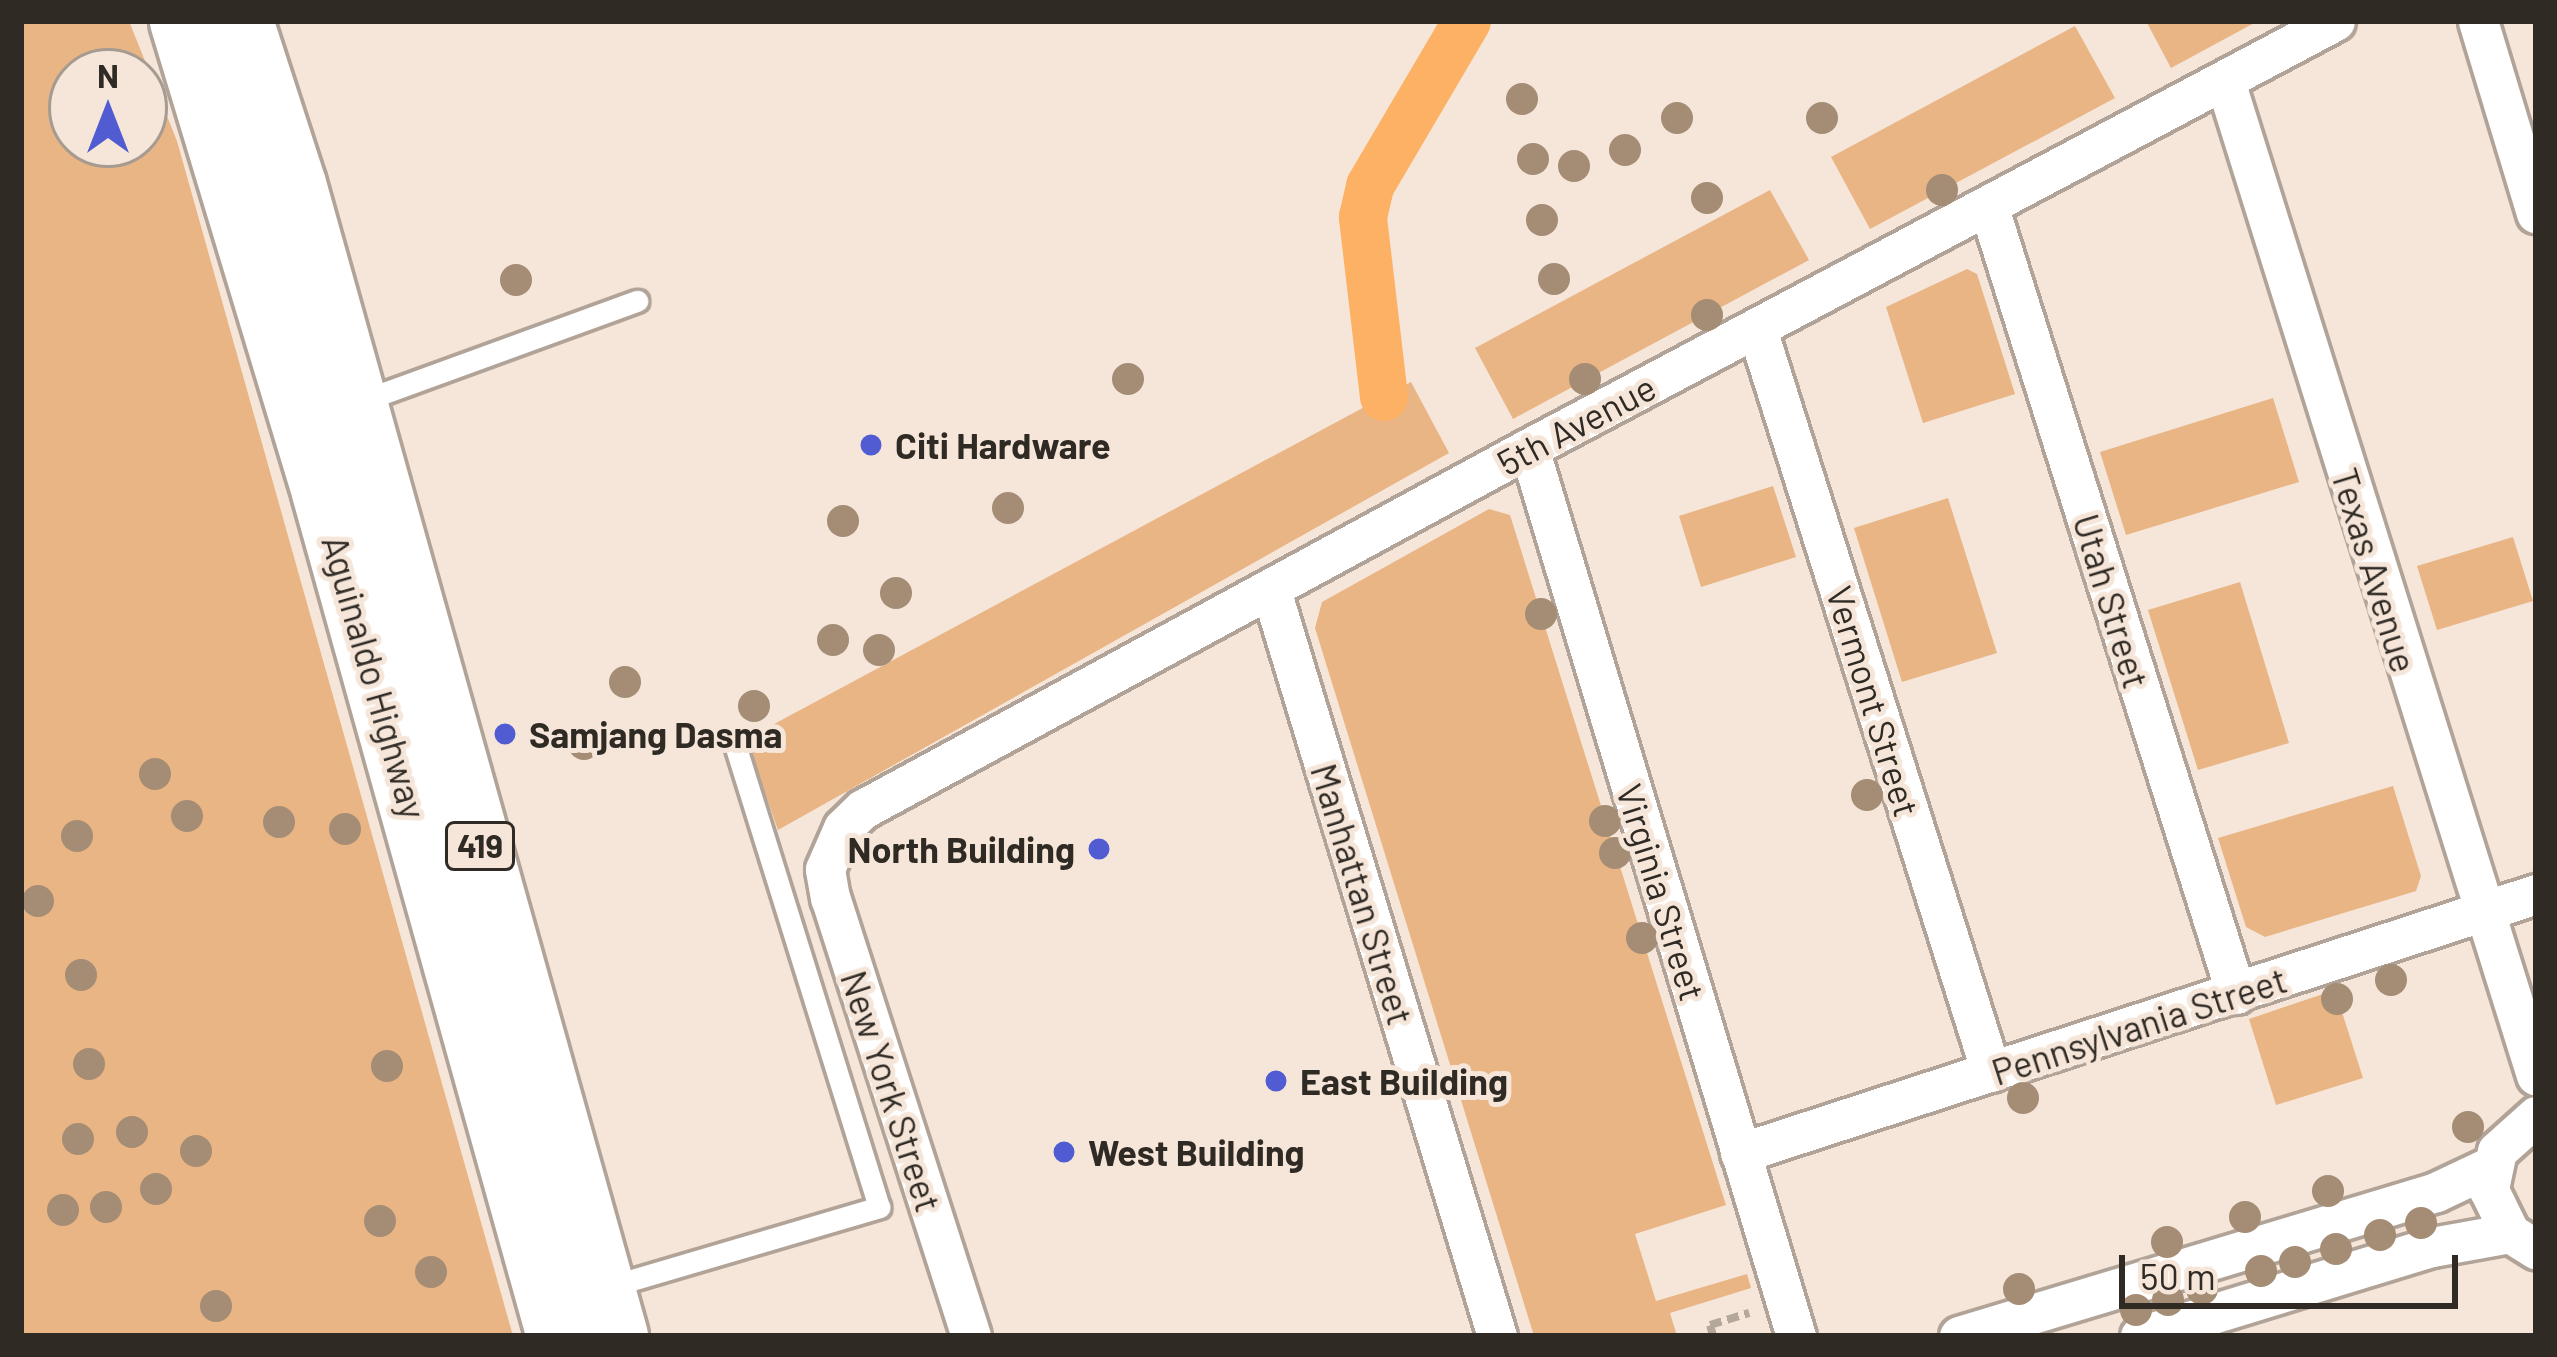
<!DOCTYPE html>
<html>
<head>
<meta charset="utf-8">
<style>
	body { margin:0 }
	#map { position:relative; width:2557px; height:1357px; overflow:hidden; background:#f5e6d9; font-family:Barlow,sans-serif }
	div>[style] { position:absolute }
	.green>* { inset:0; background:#e9b585 }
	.canal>* { height:48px; margin:-24px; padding:0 24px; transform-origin:24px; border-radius:24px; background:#fdb165 }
	.path>* { height:8px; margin-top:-4px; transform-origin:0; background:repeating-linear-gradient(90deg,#b4a89d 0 12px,transparent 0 18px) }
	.roads { filter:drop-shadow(3px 0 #b1a397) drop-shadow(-3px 0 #b1a397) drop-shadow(0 3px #b1a397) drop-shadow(0 -3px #b1a397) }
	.service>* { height:21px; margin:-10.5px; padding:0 10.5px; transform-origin:10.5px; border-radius:10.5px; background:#fff }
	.minor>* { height:39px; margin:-19.5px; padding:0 19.5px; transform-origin:19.5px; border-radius:19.5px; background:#fff }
	.primary>* { height:63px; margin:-31.5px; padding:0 31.5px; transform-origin:31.5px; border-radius:31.5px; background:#fff }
	.trees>* { width:32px; height:32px; margin:-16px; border-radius:50%; background:#a48c75 }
	.dots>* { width:33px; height:33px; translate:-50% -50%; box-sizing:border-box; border:6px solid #f5e6d9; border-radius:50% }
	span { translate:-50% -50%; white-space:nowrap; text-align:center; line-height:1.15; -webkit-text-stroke:10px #f5e6d9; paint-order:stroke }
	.shield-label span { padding:3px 9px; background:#f5e6d9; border:3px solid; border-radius:9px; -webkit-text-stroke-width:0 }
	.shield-label { font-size:33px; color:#302a25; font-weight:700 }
	.street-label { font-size:36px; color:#302a25 }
	.poi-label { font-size:36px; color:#302a25; font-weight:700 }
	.left { translate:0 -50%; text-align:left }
	.right { translate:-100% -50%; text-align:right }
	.frame { position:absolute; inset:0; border:24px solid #302a25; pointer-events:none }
	.north { position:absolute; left:48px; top:48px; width:120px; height:120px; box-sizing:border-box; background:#f5e6d9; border:3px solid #a69b91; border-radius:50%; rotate:0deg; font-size:33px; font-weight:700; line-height:48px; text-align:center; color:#302a25 }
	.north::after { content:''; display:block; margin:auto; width:42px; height:54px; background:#515cd2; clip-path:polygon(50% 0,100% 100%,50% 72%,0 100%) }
	.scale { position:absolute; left:2119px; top:1255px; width:339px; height:54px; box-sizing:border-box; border:6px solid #302a25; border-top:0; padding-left:15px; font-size:36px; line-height:42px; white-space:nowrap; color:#302a25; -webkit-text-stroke:9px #f5e6d9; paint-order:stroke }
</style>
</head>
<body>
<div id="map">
	<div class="green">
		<div style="clip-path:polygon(evenodd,21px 21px,129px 21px,177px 141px,513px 1336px,21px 1336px,21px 21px,72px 72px,144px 72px,144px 144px,72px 144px,72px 72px)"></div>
		<div style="clip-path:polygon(2146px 21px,2258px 21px,2171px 68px)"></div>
		<div style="clip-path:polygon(2075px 26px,2115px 98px,1870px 229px,1831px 157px)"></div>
		<div style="clip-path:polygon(1770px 190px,1809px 260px,1513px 419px,1475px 348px)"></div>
		<div style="clip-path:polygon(1967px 269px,1977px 274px,2015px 394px,1923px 423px,1886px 307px)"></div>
		<div style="clip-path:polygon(1411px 382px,1449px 453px,778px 830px,746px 739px)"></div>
		<div style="clip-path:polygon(2273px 398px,2299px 482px,2126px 535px,2100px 452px)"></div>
		<div style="clip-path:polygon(1773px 486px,1796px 557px,1701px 587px,1679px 516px)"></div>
		<div style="clip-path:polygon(1948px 498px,1997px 653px,1902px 682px,1854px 528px)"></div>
		<div style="clip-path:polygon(1489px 509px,1510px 515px,1726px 1205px,1635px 1234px,1656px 1301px,1747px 1274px,1751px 1288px,1670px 1313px,1677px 1336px,1534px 1336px,1315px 628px,1322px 602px)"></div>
		<div style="clip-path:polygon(2513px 537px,2533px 601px,2437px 630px,2417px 566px)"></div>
		<div style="clip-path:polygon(2240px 582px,2289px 743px,2198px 770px,2148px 610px)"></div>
		<div style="clip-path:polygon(2393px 786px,2421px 876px,2416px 891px,2265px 937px,2246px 927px,2218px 838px)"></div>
		<div style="clip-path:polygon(2335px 990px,2363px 1078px,2276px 1105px,2249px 1019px)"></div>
	</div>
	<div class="canal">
		<div style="left:1384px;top:397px;width:181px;rotate:-96.7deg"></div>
		<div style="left:1363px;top:217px;width:32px;rotate:-77deg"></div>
		<div style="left:1370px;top:186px;width:191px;rotate:-59.5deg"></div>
	</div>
	<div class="path">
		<div style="left:1713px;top:1336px;width:11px;rotate:-105deg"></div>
		<div style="left:1710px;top:1325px;width:41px;rotate:-17.1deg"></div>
	</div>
	<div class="roads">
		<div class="service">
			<div style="left:362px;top:401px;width:293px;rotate:-20deg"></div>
			<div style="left:608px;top:1287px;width:283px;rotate:-16.4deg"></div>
			<div style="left:879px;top:1207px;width:484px;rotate:-107.3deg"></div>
		</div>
		<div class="minor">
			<div style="left:2478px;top:21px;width:201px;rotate:73.2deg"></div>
			<div style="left:2225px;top:81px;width:1042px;rotate:72.63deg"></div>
			<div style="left:1989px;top:208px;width:824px;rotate:72.55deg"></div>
			<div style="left:1757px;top:329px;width:779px;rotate:72.52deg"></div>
			<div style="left:1529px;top:448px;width:927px;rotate:73.27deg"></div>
			<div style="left:1271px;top:590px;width:779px;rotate:73.15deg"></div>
			<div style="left:2536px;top:1116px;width:52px;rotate:138.1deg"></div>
			<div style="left:2497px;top:1151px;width:40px;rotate:102deg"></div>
			<div style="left:2489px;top:1190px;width:48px;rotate:64deg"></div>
			<div style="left:2510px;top:1233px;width:31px;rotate:32deg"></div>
			<div style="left:1740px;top:1153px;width:837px;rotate:-18.02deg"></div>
			<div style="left:971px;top:1336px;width:460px;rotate:-107.8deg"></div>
			<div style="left:830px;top:898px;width:29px;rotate:-100deg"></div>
			<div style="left:825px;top:869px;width:45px;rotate:-66.3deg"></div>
			<div style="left:843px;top:828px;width:28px;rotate:-44deg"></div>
			<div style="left:863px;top:809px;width:758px;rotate:-28.46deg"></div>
			<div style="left:1529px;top:448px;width:912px;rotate:-27.91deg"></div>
			<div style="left:1959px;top:1336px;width:498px;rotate:-16.8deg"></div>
			<div style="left:2436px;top:1192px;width:61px;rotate:-25.3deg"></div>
			<div style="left:2140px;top:1336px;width:305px;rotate:-17deg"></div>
			<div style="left:2432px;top:1247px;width:79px;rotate:-10.2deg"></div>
		</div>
		<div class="primary">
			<div style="left:181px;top:21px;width:492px;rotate:73.2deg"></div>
			<div style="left:323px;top:492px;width:876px;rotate:74.44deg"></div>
			<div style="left:241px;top:21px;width:171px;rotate:72deg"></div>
			<div style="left:294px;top:184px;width:1196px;rotate:74.38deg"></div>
		</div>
	</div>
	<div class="trees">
		<div style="left:1522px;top:99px"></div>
		<div style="left:1677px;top:118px"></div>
		<div style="left:1822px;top:118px"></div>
		<div style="left:1625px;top:150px"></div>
		<div style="left:1533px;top:159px"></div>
		<div style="left:1574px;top:166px"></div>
		<div style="left:1942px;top:190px"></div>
		<div style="left:1707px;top:198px"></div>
		<div style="left:1542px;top:220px"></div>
		<div style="left:1554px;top:279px"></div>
		<div style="left:516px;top:280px"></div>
		<div style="left:1707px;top:315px"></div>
		<div style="left:1128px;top:379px"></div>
		<div style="left:1585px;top:379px"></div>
		<div style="left:1008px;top:508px"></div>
		<div style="left:843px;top:521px"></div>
		<div style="left:896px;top:593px"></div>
		<div style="left:1541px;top:614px"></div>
		<div style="left:833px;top:640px"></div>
		<div style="left:879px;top:650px"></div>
		<div style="left:625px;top:682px"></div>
		<div style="left:754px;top:706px"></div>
		<div style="left:584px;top:744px"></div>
		<div style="left:155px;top:774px"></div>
		<div style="left:1867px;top:795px"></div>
		<div style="left:187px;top:816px"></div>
		<div style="left:1605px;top:821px"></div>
		<div style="left:279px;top:822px"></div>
		<div style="left:345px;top:829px"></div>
		<div style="left:77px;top:836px"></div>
		<div style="left:1615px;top:853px"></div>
		<div style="left:38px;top:901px"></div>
		<div style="left:1642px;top:938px"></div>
		<div style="left:81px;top:975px"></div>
		<div style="left:2391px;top:980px"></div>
		<div style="left:2337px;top:999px"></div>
		<div style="left:89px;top:1064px"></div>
		<div style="left:387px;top:1066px"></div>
		<div style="left:2023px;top:1098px"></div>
		<div style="left:2468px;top:1127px"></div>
		<div style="left:132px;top:1132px"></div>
		<div style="left:78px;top:1139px"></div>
		<div style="left:196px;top:1151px"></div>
		<div style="left:156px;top:1189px"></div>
		<div style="left:2328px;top:1191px"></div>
		<div style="left:106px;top:1207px"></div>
		<div style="left:63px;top:1210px"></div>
		<div style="left:2245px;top:1217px"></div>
		<div style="left:380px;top:1221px"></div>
		<div style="left:2421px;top:1223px"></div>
		<div style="left:2380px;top:1235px"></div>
		<div style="left:2167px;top:1242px"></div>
		<div style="left:2336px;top:1249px"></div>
		<div style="left:2295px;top:1262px"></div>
		<div style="left:2261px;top:1271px"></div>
		<div style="left:431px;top:1272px"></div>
		<div style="left:2019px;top:1289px"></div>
		<div style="left:2202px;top:1289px"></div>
		<div style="left:2168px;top:1300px"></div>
		<div style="left:216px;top:1306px"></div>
		<div style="left:2136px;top:1310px"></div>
	</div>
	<div class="dots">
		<div style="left:871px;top:445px;background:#515cd2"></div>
		<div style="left:505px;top:734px;background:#515cd2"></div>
		<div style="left:1099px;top:849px;background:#515cd2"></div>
		<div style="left:1276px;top:1081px;background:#515cd2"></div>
		<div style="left:1064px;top:1152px;background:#515cd2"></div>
	</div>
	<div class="shield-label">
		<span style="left:480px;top:846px">419</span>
	</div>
	<div class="street-label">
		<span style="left:1576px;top:424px;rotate:-28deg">5th Avenue</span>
		<span style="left:2375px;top:570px;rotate:73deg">Texas Avenue</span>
		<span style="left:2112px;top:601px;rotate:73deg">Utah Street</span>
		<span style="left:375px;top:677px;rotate:74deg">Aguinaldo Highway</span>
		<span style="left:1874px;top:701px;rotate:73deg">Vermont Street</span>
		<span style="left:1662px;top:892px;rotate:73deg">Virginia Street</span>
		<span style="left:1363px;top:894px;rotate:73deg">Manhattan Street</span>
		<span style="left:2139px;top:1025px;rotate:-18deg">Pennsylvania Street</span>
		<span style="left:892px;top:1091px;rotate:72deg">New York Street</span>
	</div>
	<div class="poi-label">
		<span class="left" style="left:895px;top:445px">Citi Hardware</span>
		<span class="left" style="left:529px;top:734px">Samjang Dasma</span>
		<span class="right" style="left:1075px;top:849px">North Building</span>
		<span class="left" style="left:1300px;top:1081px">East Building</span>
		<span class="left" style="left:1088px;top:1152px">West Building</span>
	</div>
	<div class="frame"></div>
	<div class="north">N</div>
	<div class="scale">50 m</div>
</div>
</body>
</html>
